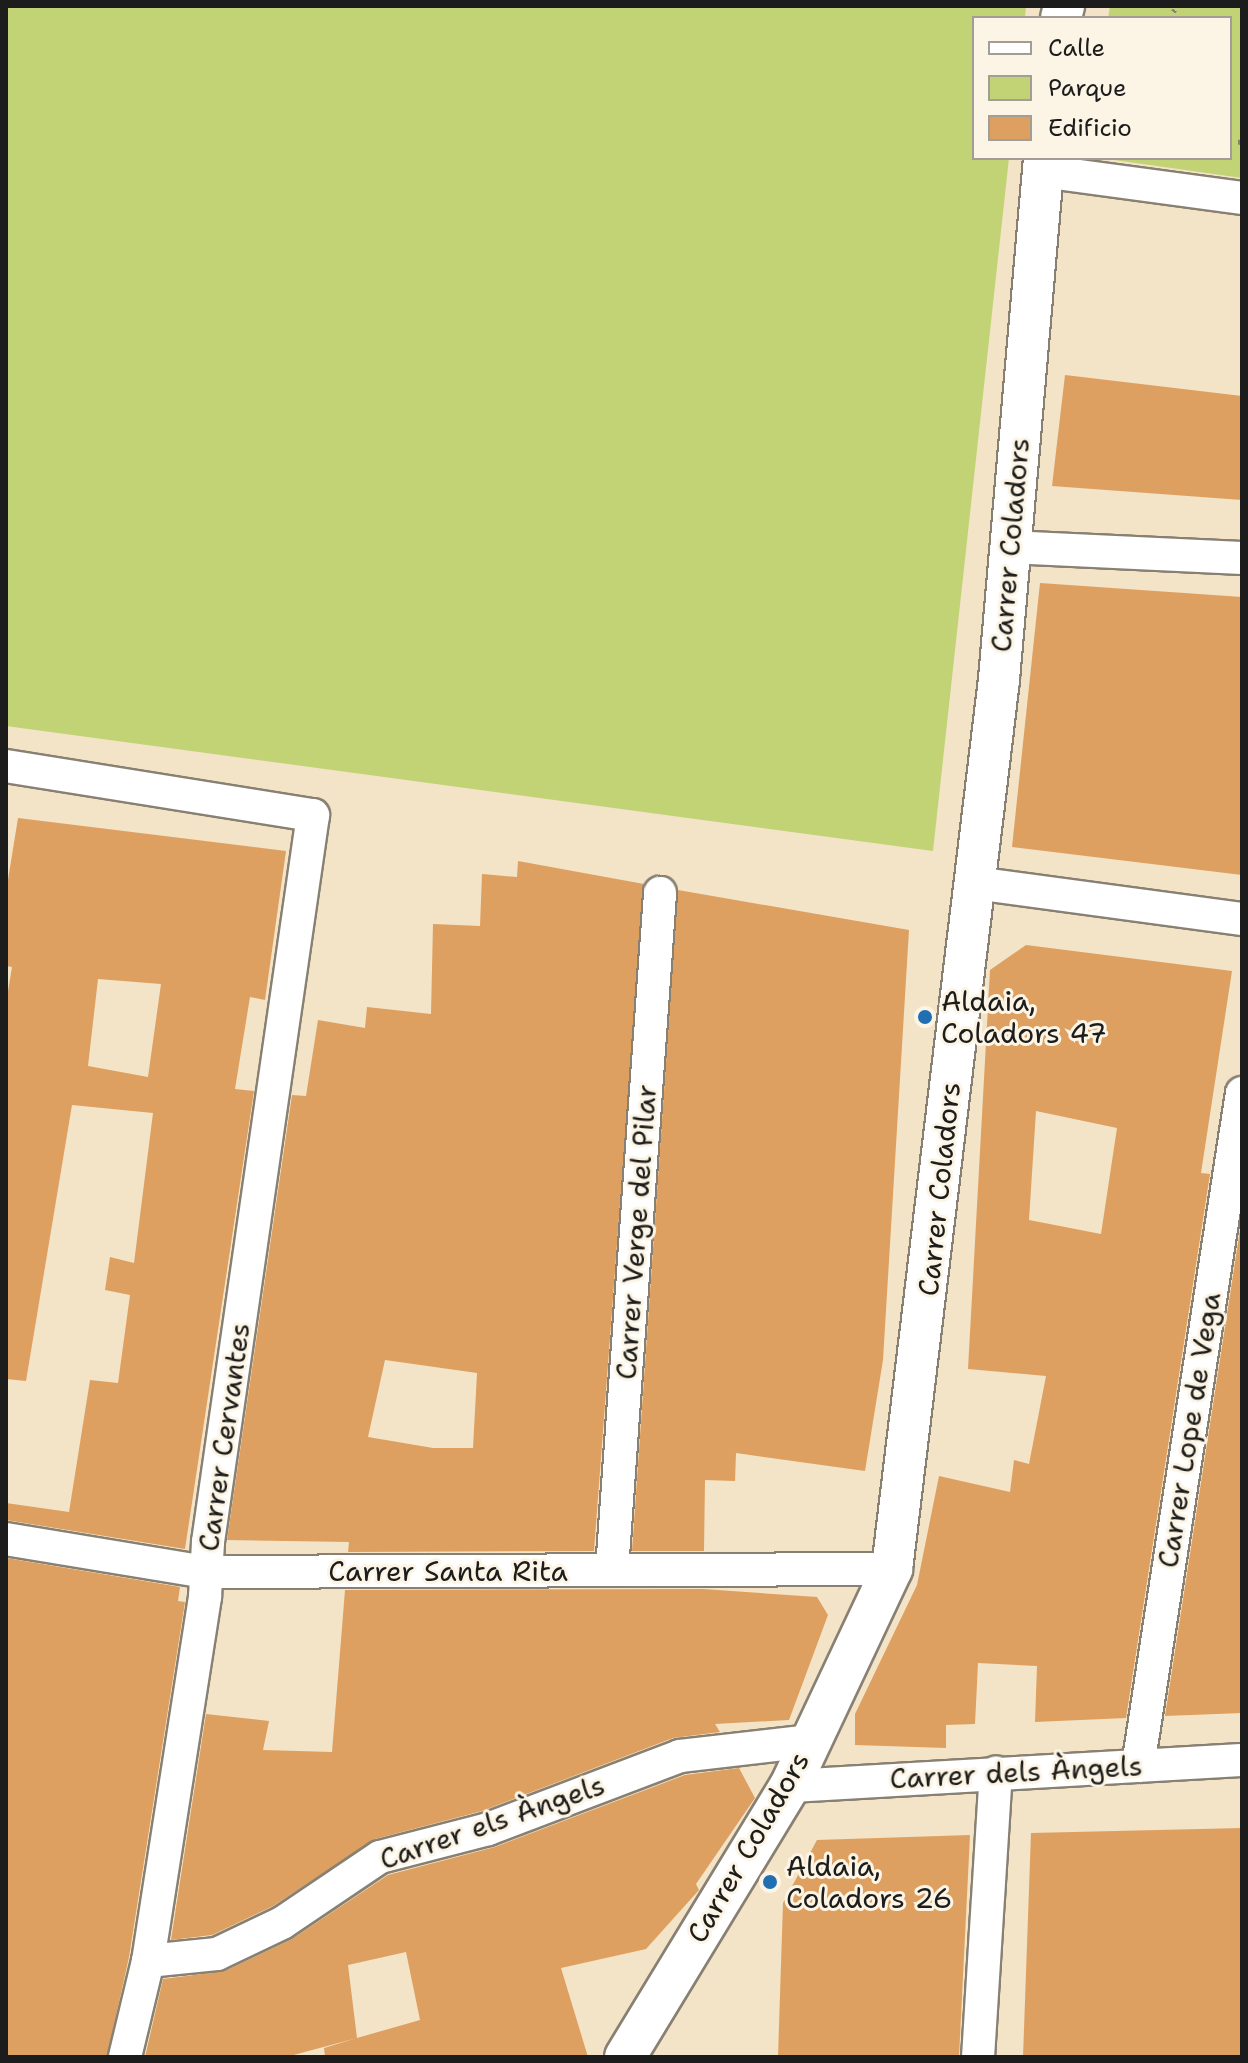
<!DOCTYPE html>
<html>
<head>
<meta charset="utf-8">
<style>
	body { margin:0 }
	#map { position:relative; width:1248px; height:2063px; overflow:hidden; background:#f3e3c7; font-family:"Shantell Sans",sans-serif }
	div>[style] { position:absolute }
	.green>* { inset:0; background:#c2d376 }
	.building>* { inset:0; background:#dea060 }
	.path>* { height:5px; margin-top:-2.5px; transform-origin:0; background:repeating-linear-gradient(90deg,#888072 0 2px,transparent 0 8px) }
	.roads { filter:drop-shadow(2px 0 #888072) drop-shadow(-2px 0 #888072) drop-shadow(0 2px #888072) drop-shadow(0 -2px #888072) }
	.minor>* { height:32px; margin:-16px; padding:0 16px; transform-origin:16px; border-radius:16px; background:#fff }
	.tertiary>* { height:40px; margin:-20px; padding:0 20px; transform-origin:20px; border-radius:20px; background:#fff }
	.dots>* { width:22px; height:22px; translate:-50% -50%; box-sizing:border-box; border:4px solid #fcf5e5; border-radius:50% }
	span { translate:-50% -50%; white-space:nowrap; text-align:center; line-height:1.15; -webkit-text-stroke:6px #fcf5e5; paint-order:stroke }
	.street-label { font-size:28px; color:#1c1c1c }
	.poi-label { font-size:28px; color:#1c1c1c }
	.left { translate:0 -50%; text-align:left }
	.frame { position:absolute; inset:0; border:8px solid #1c1c1c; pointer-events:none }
	.legend { position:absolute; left:972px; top:16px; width:260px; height:144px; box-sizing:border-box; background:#fcf5e5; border:2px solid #a29e95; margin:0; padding:10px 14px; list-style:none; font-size:24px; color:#1c1c1c }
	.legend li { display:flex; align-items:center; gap:16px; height:40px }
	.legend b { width:40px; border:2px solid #a29e95 }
</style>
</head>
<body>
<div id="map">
	<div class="green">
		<div style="clip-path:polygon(6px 6px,1026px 6px,1025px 18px,974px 18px,974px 158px,1009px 158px,933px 851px,6px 726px)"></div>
		<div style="clip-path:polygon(1110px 6px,1242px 6px,1242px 178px,1100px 158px,1230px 158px,1230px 18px,1108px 18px)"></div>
	</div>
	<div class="building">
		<div style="clip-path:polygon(1065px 375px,1242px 396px,1242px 500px,1052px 486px)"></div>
		<div style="clip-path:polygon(1040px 583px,1242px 597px,1242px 875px,1012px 847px)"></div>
		<div style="clip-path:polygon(evenodd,18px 818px,286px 851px,265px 1000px,250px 997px,235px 1089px,254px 1091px,185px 1549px,6px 1520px,6px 1503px,69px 1512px,90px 1380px,118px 1383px,130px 1295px,105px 1290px,110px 1257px,134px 1263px,153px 1113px,72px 1105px,26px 1381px,6px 1379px,6px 1003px,12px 967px,6px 966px,6px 892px,18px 818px,98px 979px,161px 984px,148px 1077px,88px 1066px,98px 979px)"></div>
		<div style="clip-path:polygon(evenodd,518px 861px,644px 884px,594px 1551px,348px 1552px,349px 1542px,227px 1540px,292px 1095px,306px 1096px,318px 1020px,365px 1028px,367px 1007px,431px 1014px,433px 924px,480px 926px,482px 874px,517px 877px,518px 861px,385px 1360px,477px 1373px,473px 1448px,433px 1448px,368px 1437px,385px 1360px)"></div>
		<div style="clip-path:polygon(678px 890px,909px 930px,883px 1360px,865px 1471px,736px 1453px,735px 1481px,705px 1480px,704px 1551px,632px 1551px)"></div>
		<div style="clip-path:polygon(evenodd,1026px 945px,1232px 971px,1201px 1173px,1210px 1174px,1126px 1718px,1035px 1722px,1037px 1666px,978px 1663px,975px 1724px,946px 1725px,946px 1748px,855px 1745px,855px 1714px,917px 1585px,939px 1476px,1010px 1492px,1014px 1460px,1029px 1464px,1046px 1376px,968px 1369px,990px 970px,1026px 945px,1036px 1111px,1117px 1128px,1101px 1234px,1029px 1220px,1036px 1111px)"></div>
		<div style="clip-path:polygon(1242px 1217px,1242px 1713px,1165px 1716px)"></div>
		<div style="clip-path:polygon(6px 1558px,180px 1587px,178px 1601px,185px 1602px,129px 1957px,107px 2057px,6px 2057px)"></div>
		<div style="clip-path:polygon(703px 1589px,817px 1597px,828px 1615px,789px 1720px,715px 1724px,720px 1732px,673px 1738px,482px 1811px,375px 1839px,273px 1906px,212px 1935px,171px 1940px,206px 1714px,269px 1721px,263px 1750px,332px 1752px,345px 1590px)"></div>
		<div style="clip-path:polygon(evenodd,739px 1768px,755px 1798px,696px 1884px,699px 1890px,646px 1949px,561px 1968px,588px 2057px,325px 2057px,324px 2048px,357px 2038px,286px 2057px,145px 2057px,163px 1979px,225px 1971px,292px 1939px,388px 1875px,495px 1847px,685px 1775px,739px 1768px,406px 1952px,420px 2020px,357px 2038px,348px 1965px,406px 1952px)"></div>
		<div style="clip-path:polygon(1242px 1828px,1242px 2057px,1023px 2057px,1031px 1833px)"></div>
		<div style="clip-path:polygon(970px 1835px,959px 2057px,778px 2057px,783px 1903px,817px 1840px)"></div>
	</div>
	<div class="path">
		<div style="left:1169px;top:18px;width:14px;rotate:-56deg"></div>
		<div style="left:1230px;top:141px;width:12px;rotate:5deg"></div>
	</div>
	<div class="roads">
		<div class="minor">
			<div style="left:1042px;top:171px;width:202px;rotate:7.7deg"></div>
			<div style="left:1009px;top:547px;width:233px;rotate:2.7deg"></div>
			<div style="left:6px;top:766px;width:311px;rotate:9.1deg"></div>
			<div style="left:313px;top:815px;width:735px;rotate:98.22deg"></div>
			<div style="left:208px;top:1542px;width:55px;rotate:93.1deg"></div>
			<div style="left:205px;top:1597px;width:368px;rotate:98.9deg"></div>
			<div style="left:148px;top:1961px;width:99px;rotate:103.5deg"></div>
			<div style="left:975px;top:883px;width:269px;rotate:7.7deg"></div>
			<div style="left:6px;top:1539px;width:203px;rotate:9.4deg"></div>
			<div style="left:206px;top:1572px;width:686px;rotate:-0.25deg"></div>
			<div style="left:612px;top:1570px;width:679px;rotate:-85.94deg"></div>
			<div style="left:1138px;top:1766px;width:681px;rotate:-81.22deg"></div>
			<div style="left:790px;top:1786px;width:453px;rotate:-3.3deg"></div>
			<div style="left:148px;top:1961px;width:69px;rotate:-5.8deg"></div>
			<div style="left:217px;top:1954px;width:72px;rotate:-25.5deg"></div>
			<div style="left:282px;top:1923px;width:118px;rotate:-34deg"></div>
			<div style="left:380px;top:1857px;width:112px;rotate:-14.5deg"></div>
			<div style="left:488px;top:1829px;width:205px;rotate:-20.8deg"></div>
			<div style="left:680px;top:1756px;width:130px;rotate:-6.6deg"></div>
			<div style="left:978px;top:2057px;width:285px;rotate:-86.4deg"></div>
		</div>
		<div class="tertiary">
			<div style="left:1061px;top:18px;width:12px;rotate:-76deg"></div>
			<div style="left:625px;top:2057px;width:317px;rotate:-58.7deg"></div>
			<div style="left:790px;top:1786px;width:240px;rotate:-64.8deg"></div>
			<div style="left:892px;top:1569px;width:896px;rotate:-83.14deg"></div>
			<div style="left:999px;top:679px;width:523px;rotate:-85.06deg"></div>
		</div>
	</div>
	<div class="dots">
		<div style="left:925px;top:1017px;background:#1f6fb2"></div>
		<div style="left:770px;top:1882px;background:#1f6fb2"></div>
	</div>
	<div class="street-label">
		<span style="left:1010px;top:545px;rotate:-85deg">Carrer Coladors</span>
		<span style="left:939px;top:1189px;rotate:-84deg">Carrer Coladors</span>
		<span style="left:636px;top:1232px;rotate:-86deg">Carrer Verge del Pilar</span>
		<span style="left:1189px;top:1430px;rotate:-81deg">Carrer Lope de Vega</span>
		<span style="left:224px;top:1437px;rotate:-82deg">Carrer Cervantes</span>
		<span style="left:448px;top:1571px">Carrer Santa Rita</span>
		<span style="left:1016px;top:1772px;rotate:-3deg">Carrer dels Àngels</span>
		<span style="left:492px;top:1822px;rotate:-19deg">Carrer els Àngels</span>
		<span style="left:748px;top:1847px;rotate:-60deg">Carrer Coladors</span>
	</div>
	<div class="poi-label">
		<span class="left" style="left:941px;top:1017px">Aldaia,<br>Coladors 47</span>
		<span class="left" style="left:786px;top:1882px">Aldaia,<br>Coladors 26</span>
	</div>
	<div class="frame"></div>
	<ul class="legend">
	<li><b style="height:10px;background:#fff"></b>Calle</li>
	<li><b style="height:22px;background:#c2d376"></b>Parque</li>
	<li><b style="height:22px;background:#dea060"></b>Edificio</li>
	</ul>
</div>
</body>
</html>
